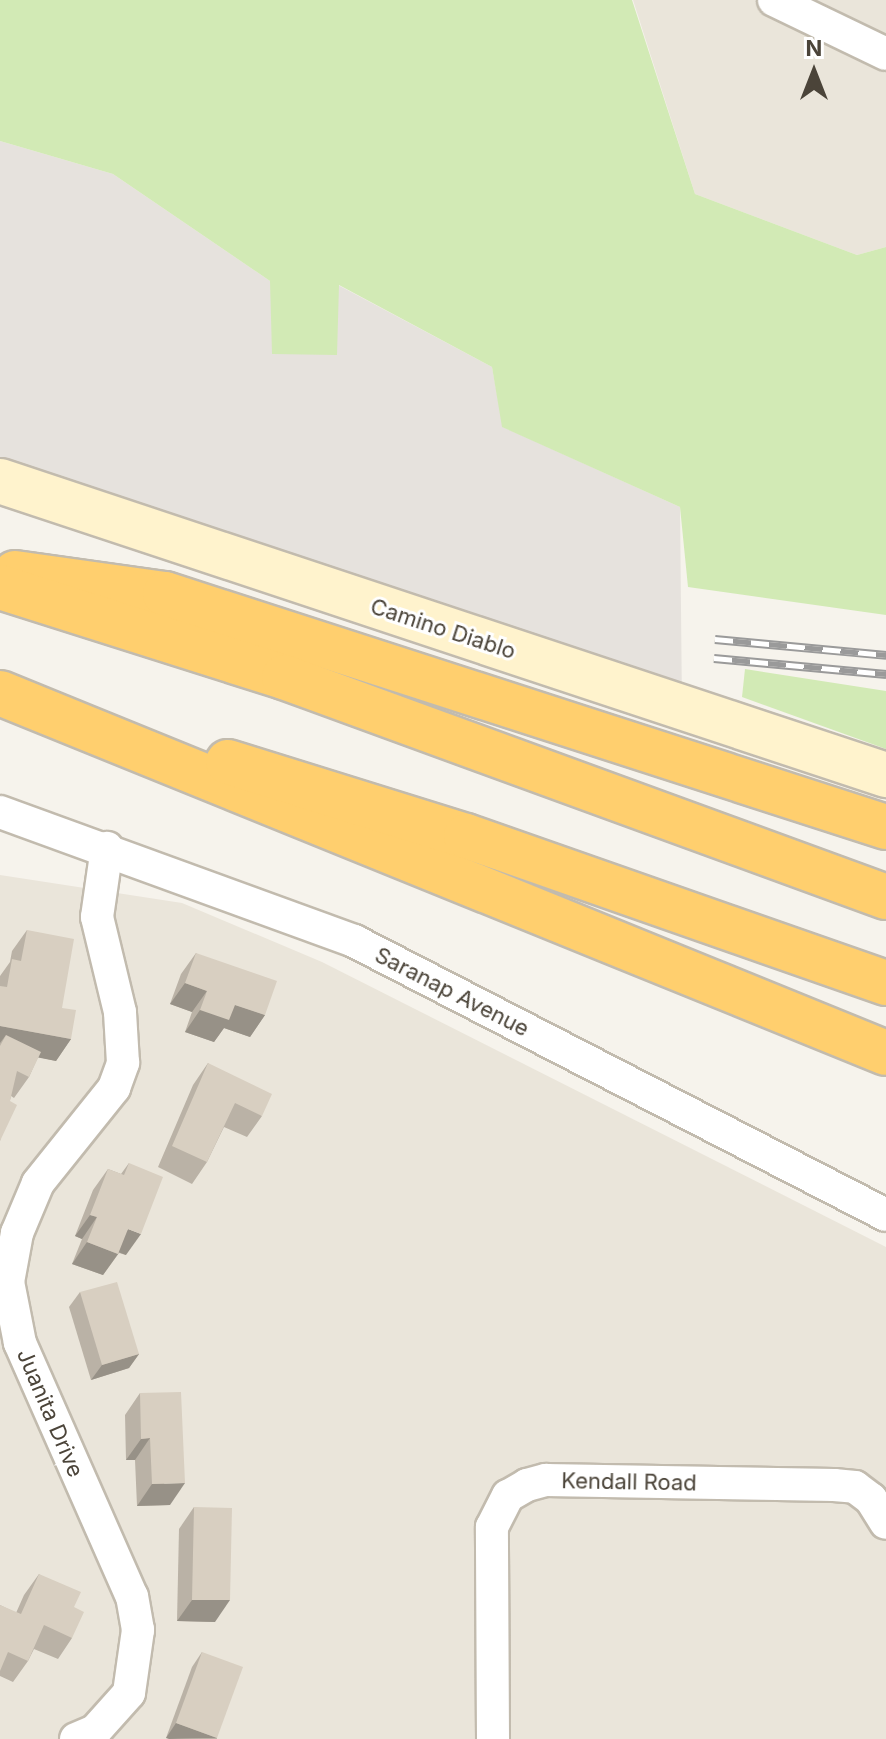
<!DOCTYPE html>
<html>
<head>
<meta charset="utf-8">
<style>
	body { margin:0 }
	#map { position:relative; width:886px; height:1739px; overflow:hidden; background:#f6f3ec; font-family:Inter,sans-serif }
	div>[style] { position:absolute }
	.residential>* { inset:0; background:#eae5da }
	.industrial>* { inset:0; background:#e6e2dd }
	.green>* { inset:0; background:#d2eab5 }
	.roads { filter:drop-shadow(2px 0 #c2bbae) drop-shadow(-2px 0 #c2bbae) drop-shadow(0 2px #c2bbae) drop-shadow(0 -2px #c2bbae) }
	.street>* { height:32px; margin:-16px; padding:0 16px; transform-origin:16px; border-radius:16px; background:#fff }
	.secondary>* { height:44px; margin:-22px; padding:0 22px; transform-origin:22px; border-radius:22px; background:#fff3cd }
	.highway>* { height:44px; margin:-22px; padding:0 22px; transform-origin:22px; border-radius:22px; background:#ffcf6e }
	.rail>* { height:9px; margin-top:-4.5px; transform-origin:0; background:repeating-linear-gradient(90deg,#fff 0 18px,#9a9a9a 0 36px); box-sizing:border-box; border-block:2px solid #9a9a9a }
	.wall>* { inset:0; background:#bab2a6 }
	.shaded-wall>* { inset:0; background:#979187 }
	.building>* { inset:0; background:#d8cfc1 }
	span { translate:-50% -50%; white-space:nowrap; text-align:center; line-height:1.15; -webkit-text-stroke:6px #fff; paint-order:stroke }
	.street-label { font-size:22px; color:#4b4439 }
	.north { position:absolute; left:774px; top:32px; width:80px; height:80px; -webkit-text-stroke:6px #fff; paint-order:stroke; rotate:0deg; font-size:22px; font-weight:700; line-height:32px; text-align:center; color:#4b4439 }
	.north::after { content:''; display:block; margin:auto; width:28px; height:36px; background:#4b4439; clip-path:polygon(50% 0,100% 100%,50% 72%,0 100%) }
</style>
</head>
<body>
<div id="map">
	<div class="residential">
		<div style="clip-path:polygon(633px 0,886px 0,886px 247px,857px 255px,695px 194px)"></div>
		<div style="clip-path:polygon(0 875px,182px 903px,322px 962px,886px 1247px,886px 1739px,0 1739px)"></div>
	</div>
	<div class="industrial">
		<div style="clip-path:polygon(0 141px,113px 174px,270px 281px,338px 285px,492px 367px,503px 427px,680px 507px,682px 708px,0 481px)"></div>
	</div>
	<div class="green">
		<div style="clip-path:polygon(0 0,632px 0,695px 194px,857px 255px,886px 247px,886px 615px,688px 587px,680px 507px,502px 427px,492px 367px,339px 285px,337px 355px,272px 354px,270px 281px,113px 174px,0 141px)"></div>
		<div style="clip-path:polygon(745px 669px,886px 691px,886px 749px,742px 697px)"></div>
	</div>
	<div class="roads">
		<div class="street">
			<div style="left:774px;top:0;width:124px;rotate:25.7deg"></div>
			<div style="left:0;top:812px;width:377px;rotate:20deg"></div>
			<div style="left:354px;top:941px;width:598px;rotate:27.25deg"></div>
			<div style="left:76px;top:1739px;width:21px;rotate:-23deg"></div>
			<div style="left:95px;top:1731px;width:51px;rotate:-48.2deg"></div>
			<div style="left:129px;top:1693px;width:64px;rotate:-81.9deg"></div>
			<div style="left:138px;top:1630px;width:34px;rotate:-100deg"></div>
			<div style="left:132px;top:1597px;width:278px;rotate:-113.8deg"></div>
			<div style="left:20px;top:1343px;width:62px;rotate:-101.1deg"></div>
			<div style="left:8px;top:1282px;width:50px;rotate:-79.6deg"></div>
			<div style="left:17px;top:1233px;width:54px;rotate:-67.2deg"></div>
			<div style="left:38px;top:1183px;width:122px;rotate:-51.3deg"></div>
			<div style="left:114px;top:1088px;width:27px;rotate:-70deg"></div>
			<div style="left:123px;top:1063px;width:51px;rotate:-93.4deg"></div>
			<div style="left:120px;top:1012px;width:98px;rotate:-103.6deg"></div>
			<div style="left:97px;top:917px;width:70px;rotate:-81.8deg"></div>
			<div style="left:493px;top:1739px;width:212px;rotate:-90.3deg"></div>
			<div style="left:492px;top:1527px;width:35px;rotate:-63deg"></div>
			<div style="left:508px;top:1496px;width:22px;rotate:-30deg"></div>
			<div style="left:527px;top:1485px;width:20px;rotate:-15deg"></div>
			<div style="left:546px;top:1480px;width:288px;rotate:1deg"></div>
			<div style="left:834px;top:1485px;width:21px;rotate:5deg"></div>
			<div style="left:855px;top:1487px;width:20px;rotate:37deg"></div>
			<div style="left:871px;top:1499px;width:28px;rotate:58deg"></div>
		</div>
		<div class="secondary">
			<div style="left:0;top:481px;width:934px;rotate:18.36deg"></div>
		</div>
		<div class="highway">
			<div style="left:15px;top:573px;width:151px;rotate:8deg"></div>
			<div style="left:165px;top:594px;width:758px;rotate:17.91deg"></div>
			<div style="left:0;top:587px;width:298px;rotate:17.6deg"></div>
			<div style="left:284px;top:677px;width:641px;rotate:20.07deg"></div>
			<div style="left:0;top:693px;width:956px;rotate:22.11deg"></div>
			<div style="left:228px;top:762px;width:249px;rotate:17.3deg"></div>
			<div style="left:466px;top:836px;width:445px;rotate:19.3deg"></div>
		</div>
	</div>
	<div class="rail">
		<div style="left:715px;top:639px;width:172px;rotate:5.3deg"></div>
		<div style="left:714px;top:658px;width:173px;rotate:5.3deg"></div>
	</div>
	<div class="wall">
		<div style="clip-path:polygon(27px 930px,62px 1008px,71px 1039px,56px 1061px,38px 1057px,29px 1077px,14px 1098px,11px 1096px,0 1141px,0 976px,10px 962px,12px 951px)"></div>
		<div style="clip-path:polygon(196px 953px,265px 1015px,250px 1037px,224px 1028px,214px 1042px,185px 1032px,192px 1012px,170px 1004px,181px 974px)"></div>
		<div style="clip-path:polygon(208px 1063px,262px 1116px,247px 1137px,224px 1127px,207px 1162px,192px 1184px,158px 1167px,193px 1085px)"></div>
		<div style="clip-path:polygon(129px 1163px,126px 1255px,119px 1253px,103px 1275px,72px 1264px,82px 1239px,75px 1236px,93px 1190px,108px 1169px,121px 1174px)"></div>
		<div style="clip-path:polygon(80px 1292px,139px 1354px,129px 1368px,91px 1380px,69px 1307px)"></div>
		<div style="clip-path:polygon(140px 1393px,170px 1505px,137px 1506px,135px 1460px,126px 1460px,125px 1415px)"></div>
		<div style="clip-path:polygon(194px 1507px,215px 1622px,177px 1621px,179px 1529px)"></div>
		<div style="clip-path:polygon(39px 1574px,74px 1607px,72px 1638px,58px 1659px,34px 1649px,28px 1661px,13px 1682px,0 1676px,0 1605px,16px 1613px,24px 1595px)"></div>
		<div style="clip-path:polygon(202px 1652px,217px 1739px,166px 1738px,192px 1667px)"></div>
	</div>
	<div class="shaded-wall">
		<div style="clip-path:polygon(185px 983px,207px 991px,192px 1012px,170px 1004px)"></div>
		<div style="clip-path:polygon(235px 1005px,265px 1015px,250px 1037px,224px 1028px,214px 1042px,185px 1032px,200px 1010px)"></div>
		<div style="clip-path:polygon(0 1026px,71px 1039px,56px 1061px,0 1050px,6px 1035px,0 1043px)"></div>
		<div style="clip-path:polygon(90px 1215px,97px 1217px,82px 1239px,75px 1236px)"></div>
		<div style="clip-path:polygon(128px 1229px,141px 1234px,126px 1255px,113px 1250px)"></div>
		<div style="clip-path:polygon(87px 1242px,118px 1254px,103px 1275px,72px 1264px)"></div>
		<div style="clip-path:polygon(139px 1354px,129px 1368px,91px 1380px,102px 1365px)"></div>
		<div style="clip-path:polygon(150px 1438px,135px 1460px,126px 1460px,141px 1439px)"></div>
		<div style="clip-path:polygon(185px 1483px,170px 1505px,137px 1506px,152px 1484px)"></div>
		<div style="clip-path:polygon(192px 1600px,230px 1600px,215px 1622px,177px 1621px)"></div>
		<div style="clip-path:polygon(176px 1723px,217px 1738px,169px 1739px,166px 1738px)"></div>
	</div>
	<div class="building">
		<div style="clip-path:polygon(27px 930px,74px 939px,62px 1008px,76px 1010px,71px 1039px,0 1026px,0 986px,7px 987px,12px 959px,21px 961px)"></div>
		<div style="clip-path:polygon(196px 953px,277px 981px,265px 1015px,235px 1005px,229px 1020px,200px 1010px,207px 991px,185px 983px)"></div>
		<div style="clip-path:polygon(6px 1035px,41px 1052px,29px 1077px,17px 1071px,10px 1101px,17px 1105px,0 1141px,0 1046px)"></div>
		<div style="clip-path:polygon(208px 1063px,272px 1094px,262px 1116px,235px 1103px,207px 1162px,172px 1146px)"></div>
		<div style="clip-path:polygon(129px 1163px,163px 1177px,141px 1234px,128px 1229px,118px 1254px,87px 1242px,97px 1217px,90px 1215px,108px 1169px,124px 1175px)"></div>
		<div style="clip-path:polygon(117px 1282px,139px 1354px,102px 1365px,80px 1292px)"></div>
		<div style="clip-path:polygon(181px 1392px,185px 1483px,152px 1484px,150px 1438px,141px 1439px,140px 1393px)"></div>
		<div style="clip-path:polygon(194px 1507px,232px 1508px,230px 1600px,192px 1600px)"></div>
		<div style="clip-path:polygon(39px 1574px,81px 1592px,74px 1607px,84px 1612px,72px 1638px,44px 1625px,28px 1661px,8px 1652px,0 1671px,0 1605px,21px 1614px)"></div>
		<div style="clip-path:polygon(202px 1652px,243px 1667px,217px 1738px,176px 1723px)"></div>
	</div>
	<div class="street-label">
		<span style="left:443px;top:629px;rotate:18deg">Camino Diablo</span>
		<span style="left:452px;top:992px;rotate:27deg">Saranap Avenue</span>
		<span style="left:50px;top:1413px;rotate:67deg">Juanita Drive</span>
		<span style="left:629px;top:1482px;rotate:1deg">Kendall Road</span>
	</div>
	<div class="north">N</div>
</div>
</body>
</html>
